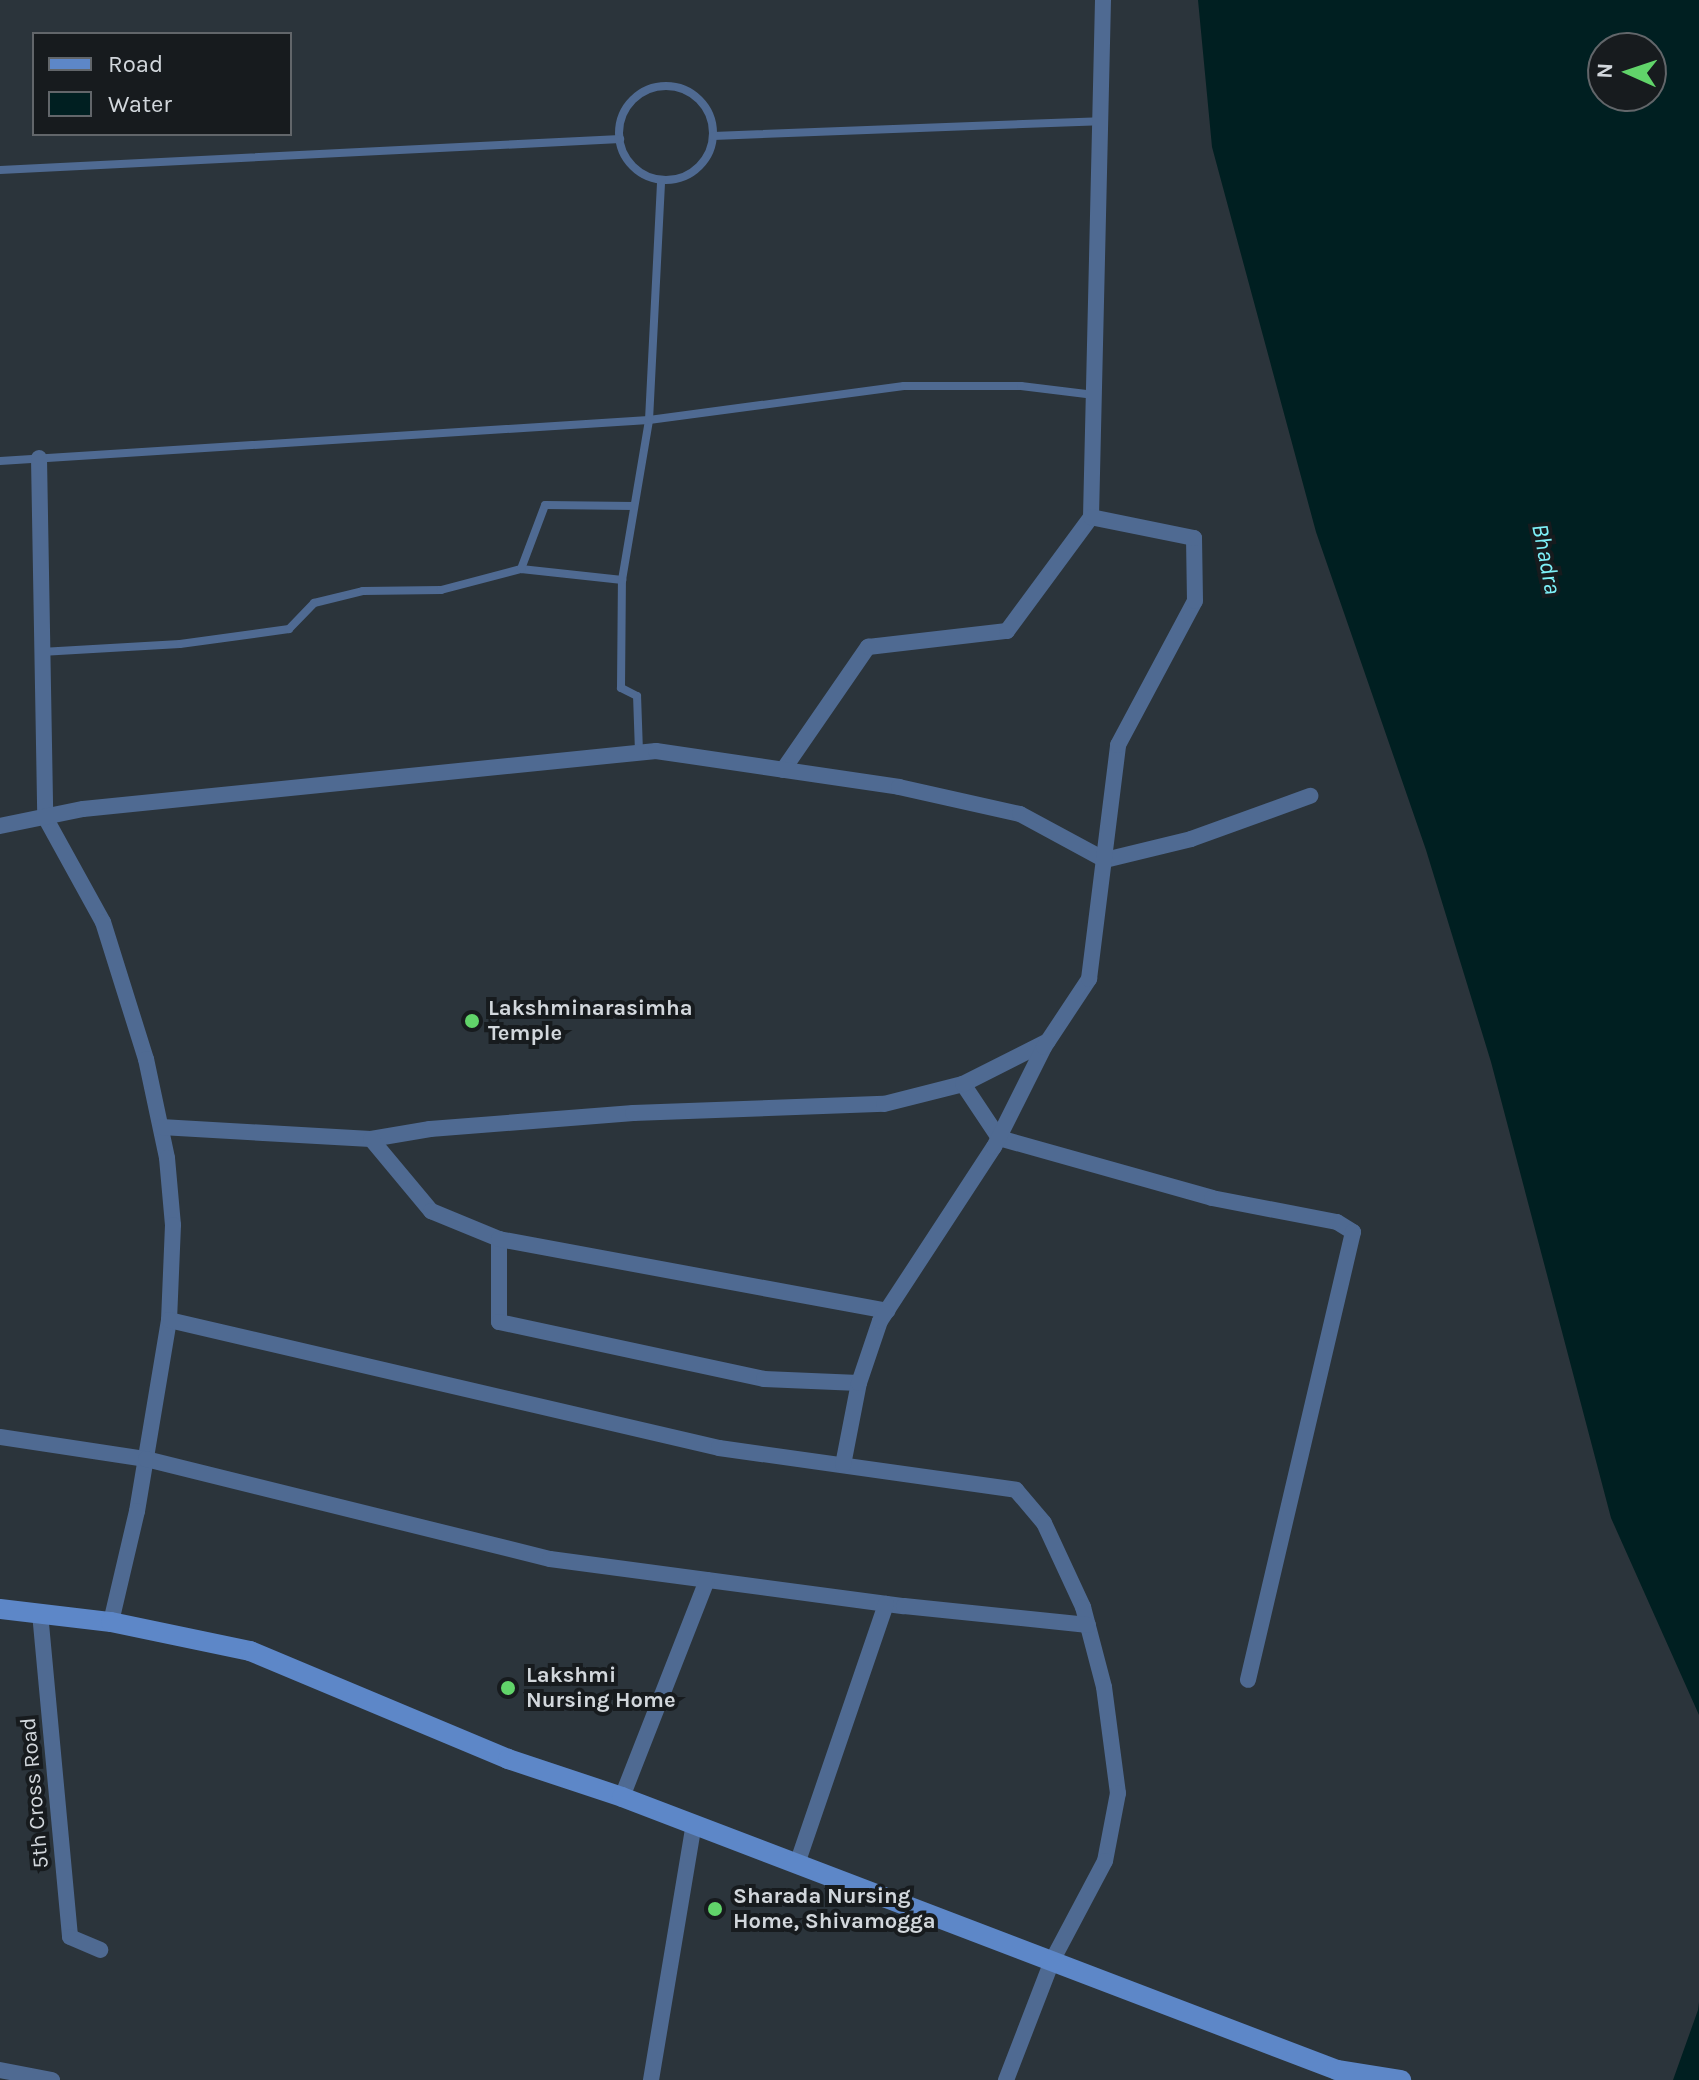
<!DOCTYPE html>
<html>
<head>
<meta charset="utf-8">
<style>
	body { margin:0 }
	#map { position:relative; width:1699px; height:2080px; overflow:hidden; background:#2b343b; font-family:Karla,sans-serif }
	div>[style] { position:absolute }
	.water>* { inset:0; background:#001f21 }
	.service>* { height:8px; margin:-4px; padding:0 4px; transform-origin:4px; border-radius:4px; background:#4f6a92 }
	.service>.ring { margin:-4px; padding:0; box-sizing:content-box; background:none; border:8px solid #4f6a92; border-radius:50% }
	.minor>* { height:16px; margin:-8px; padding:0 8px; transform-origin:8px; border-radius:8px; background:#4f6a92 }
	.secondary>* { height:20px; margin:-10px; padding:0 10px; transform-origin:10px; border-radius:10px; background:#5d87c8 }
	.dots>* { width:22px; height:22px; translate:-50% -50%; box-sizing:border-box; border:4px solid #171b1e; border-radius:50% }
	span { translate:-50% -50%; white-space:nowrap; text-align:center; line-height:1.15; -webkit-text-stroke:8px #171b1e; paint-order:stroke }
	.poi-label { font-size:22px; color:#d2d7dc; font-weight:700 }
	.left { translate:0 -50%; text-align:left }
	.street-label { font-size:22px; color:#d2d7dc }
	.water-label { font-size:24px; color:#7ef0f8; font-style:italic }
	.legend { position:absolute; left:32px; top:32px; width:260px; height:104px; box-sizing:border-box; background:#171b1e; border:2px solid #62666a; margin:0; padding:10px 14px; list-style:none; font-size:24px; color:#d2d7dc }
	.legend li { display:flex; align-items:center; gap:16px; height:40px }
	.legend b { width:40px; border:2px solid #62666a }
	.north { position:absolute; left:1587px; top:32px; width:80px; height:80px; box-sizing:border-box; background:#171b1e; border:2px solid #62666a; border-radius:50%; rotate:273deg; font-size:22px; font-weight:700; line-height:32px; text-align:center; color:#d2d7dc }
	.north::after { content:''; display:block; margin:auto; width:28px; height:36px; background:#61d46a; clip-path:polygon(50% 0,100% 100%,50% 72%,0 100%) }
</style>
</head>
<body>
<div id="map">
	<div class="water">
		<div style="clip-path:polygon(evenodd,1198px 0,1699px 0,1699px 1715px,1611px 1518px,1491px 1062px,1426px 850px,1316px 532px,1212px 147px,1198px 0,1603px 48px,1651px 48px,1651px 96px,1603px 96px,1603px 48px)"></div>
		<div style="clip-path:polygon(1699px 2002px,1699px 2080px,1673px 2080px,1698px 2010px)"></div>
	</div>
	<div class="service">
		<div class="ring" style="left:619px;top:86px;width:86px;height:86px"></div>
		<div style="left:713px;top:136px;width:387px;rotate:-2.2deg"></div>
		<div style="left:0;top:170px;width:621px;rotate:-2.86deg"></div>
		<div style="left:0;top:461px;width:650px;rotate:-3.61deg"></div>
		<div style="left:649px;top:420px;width:257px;rotate:-7.6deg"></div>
		<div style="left:904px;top:386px;width:117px"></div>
		<div style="left:1021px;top:386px;width:74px;rotate:7deg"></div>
		<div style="left:521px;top:569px;width:102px;rotate:6.2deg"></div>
		<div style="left:41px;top:652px;width:139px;rotate:-3.3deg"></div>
		<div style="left:180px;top:644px;width:110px;rotate:-7.8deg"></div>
		<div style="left:289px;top:629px;width:36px;rotate:-46deg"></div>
		<div style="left:314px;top:603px;width:50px;rotate:-13.8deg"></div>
		<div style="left:363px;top:591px;width:78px;rotate:-0.7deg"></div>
		<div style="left:441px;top:590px;width:83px;rotate:-14.7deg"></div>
		<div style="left:521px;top:569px;width:68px;rotate:-69.4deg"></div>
		<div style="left:545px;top:505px;width:89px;rotate:0.6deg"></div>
		<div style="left:639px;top:752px;width:56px;rotate:-92deg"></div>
		<div style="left:637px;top:696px;width:18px;rotate:-153deg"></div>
		<div style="left:621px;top:688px;width:108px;rotate:-89.5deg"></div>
		<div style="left:622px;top:580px;width:162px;rotate:-80.4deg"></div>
		<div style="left:649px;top:420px;width:240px;rotate:-87.1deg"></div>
	</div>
	<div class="minor">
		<div style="left:39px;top:458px;width:359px;rotate:89deg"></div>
		<div style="left:45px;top:817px;width:120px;rotate:61.1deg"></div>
		<div style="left:103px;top:922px;width:144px;rotate:72.6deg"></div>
		<div style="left:146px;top:1059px;width:101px;rotate:78deg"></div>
		<div style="left:167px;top:1158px;width:67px;rotate:84.9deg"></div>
		<div style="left:173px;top:1225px;width:95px;rotate:92.4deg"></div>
		<div style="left:169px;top:1320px;width:194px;rotate:99.5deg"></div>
		<div style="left:137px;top:1511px;width:114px;rotate:103.2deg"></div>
		<div style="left:783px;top:770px;width:150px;rotate:-55.4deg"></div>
		<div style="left:868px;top:647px;width:140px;rotate:-6.6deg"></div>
		<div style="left:1007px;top:631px;width:142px;rotate:-53.6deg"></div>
		<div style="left:1091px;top:517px;width:517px;rotate:-88.67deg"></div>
		<div style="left:0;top:826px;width:85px;rotate:-11.6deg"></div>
		<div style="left:83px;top:809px;width:576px;rotate:-5.78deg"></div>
		<div style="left:656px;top:751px;width:246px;rotate:8.4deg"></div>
		<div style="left:899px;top:787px;width:124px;rotate:12.6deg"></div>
		<div style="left:1020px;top:814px;width:97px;rotate:28.4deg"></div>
		<div style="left:1105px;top:860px;width:89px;rotate:-13.7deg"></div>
		<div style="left:1191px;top:839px;width:127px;rotate:-19.9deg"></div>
		<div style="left:963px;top:1084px;width:65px;rotate:56.3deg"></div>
		<div style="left:999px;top:1138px;width:221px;rotate:15.7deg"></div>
		<div style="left:1212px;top:1198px;width:127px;rotate:10.9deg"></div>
		<div style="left:1337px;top:1222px;width:19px;rotate:32deg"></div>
		<div style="left:1353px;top:1232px;width:460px;rotate:103.2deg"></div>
		<div style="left:161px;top:1127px;width:210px;rotate:3.3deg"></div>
		<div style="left:371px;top:1139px;width:60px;rotate:-9.6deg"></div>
		<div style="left:430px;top:1129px;width:204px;rotate:-4.5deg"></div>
		<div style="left:633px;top:1113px;width:251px;rotate:-2.1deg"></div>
		<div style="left:884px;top:1104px;width:81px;rotate:-14.2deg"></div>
		<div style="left:963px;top:1084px;width:95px;rotate:-26.8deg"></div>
		<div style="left:371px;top:1139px;width:94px;rotate:50.2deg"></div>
		<div style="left:431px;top:1211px;width:74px;rotate:22.4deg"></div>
		<div style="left:499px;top:1239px;width:83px;rotate:90deg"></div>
		<div style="left:499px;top:1322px;width:271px;rotate:12.1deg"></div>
		<div style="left:764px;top:1379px;width:95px;rotate:2.4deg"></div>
		<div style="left:499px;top:1239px;width:395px;rotate:10.5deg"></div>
		<div style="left:169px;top:1320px;width:565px;rotate:13.1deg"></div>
		<div style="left:719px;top:1448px;width:300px;rotate:8deg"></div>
		<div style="left:1016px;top:1490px;width:43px;rotate:49.7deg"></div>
		<div style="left:1044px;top:1523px;width:93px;rotate:65.1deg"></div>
		<div style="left:1083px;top:1607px;width:83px;rotate:75.3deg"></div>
		<div style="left:1104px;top:1687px;width:107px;rotate:82.5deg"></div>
		<div style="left:1118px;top:1793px;width:69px;rotate:100.8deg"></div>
		<div style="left:1105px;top:1861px;width:113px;rotate:117.9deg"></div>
		<div style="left:1052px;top:1961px;width:128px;rotate:111.1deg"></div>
		<div style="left:0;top:1437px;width:148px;rotate:8.6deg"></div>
		<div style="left:146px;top:1459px;width:416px;rotate:13.9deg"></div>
		<div style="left:550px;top:1559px;width:357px;rotate:7.6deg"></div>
		<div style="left:904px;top:1606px;width:185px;rotate:5.9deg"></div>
		<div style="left:843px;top:1465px;width:84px;rotate:-79deg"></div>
		<div style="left:859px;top:1383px;width:65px;rotate:-71.3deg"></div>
		<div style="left:880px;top:1321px;width:208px;rotate:-56.8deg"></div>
		<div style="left:994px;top:1147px;width:112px;rotate:-63.4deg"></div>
		<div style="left:1044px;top:1047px;width:82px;rotate:-56.5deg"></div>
		<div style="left:1089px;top:979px;width:236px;rotate:-82.9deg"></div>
		<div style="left:1118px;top:745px;width:163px;rotate:-61.9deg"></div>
		<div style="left:1195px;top:601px;width:63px;rotate:-90.9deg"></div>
		<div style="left:1194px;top:538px;width:105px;rotate:-168.5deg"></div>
		<div style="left:40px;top:1613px;width:325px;rotate:84.7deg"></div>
		<div style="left:70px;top:1937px;width:33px;rotate:23deg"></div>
		<div style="left:622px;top:1797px;width:233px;rotate:-68.6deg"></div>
		<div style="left:797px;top:1864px;width:275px;rotate:-71.1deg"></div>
		<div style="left:0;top:2070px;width:53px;rotate:10.9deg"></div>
		<div style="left:651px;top:2080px;width:260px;rotate:-80.5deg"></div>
	</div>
	<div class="secondary">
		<div style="left:0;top:1609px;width:112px;rotate:6.7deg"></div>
		<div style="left:111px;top:1622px;width:142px;rotate:11.8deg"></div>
		<div style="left:250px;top:1651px;width:280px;rotate:22.7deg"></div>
		<div style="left:508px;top:1759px;width:120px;rotate:18.4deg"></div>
		<div style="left:622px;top:1797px;width:765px;rotate:20.9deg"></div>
		<div style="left:1337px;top:2070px;width:65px;rotate:8.9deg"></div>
	</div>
	<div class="dots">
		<div style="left:472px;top:1021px;background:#61d46a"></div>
		<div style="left:508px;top:1688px;background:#61d46a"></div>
		<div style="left:715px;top:1909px;background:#61d46a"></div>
	</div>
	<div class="poi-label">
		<span class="left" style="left:488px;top:1021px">Lakshminarasimha<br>Temple</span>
		<span class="left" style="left:526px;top:1688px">Lakshmi<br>Nursing Home</span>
		<span class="left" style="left:733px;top:1909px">Sharada Nursing<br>Home, Shivamogga</span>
	</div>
	<div class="street-label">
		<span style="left:35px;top:1793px;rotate:-95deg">5th Cross Road</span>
	</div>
	<div class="water-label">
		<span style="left:1546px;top:559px;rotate:79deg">Bhadra</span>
	</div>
	<ul class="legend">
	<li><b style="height:10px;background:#5d87c8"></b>Road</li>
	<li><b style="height:22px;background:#001f21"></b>Water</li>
	</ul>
	<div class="north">N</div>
</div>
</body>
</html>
